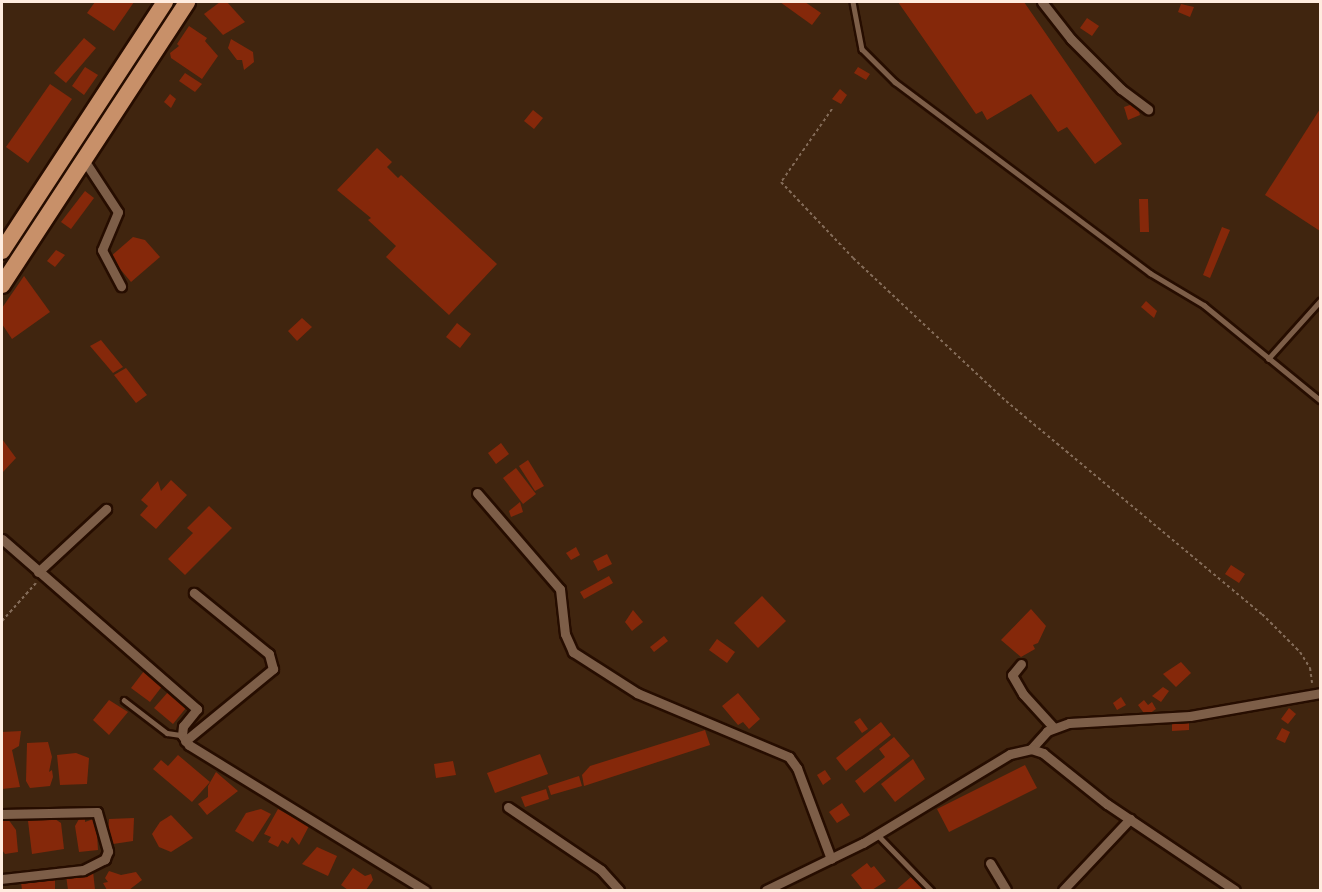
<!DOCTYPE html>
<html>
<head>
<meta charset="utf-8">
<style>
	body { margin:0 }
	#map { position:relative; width:1322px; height:892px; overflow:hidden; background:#40250f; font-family:Lora,serif }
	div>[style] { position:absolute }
	.building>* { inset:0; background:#85280a }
	.path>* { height:2px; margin-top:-1px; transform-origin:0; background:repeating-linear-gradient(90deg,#846c59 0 3px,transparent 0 6px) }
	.roads { filter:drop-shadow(2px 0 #260d00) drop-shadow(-2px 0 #260d00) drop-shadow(0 2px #260d00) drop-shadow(0 -2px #260d00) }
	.service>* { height:4.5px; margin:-2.25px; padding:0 2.25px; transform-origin:2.25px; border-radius:2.25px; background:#7d5e48 }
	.minor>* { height:9px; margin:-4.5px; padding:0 4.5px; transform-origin:4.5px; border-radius:4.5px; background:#7d5e48 }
	.trunk>* { height:16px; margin:-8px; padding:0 8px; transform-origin:8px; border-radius:8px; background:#c89069 }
	span { translate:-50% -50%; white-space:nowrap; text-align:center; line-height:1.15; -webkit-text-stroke:6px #40250f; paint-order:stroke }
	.frame { position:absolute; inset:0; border:3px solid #ffecdf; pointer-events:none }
</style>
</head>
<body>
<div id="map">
	<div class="building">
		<div style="clip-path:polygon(95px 2px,134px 2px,114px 31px,87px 13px)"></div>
		<div style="clip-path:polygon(220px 2px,227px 2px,245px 22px,223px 35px,204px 14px)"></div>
		<div style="clip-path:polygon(780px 2px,805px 2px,821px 13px,812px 25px)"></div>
		<div style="clip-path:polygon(898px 2px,1024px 2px,1122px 144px,1095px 164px,1067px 127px,1058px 132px,1031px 94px,987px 120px,982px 111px,976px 114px)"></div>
		<div style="clip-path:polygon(1181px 4px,1194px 7px,1190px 17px,1178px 12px)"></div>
		<div style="clip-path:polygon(1087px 18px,1099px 26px,1092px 36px,1080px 28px)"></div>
		<div style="clip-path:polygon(189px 26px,207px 38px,205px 41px,218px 56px,202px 79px,171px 58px,170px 53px,179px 46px,177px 44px)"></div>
		<div style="clip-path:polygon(84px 38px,96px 48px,66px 83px,54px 73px)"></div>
		<div style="clip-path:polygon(231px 39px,253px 52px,254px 62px,244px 70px,242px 60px,237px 60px,228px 48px)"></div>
		<div style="clip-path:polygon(85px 67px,98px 75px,84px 95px,72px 86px)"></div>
		<div style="clip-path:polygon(858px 67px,870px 74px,866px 80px,854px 73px)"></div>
		<div style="clip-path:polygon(185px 73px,202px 84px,195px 92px,179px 81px)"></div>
		<div style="clip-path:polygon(50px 84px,72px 99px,28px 163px,6px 147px)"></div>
		<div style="clip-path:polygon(840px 89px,847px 95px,841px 104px,832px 99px)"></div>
		<div style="clip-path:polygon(170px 94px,176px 99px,171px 108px,164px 102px)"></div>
		<div style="clip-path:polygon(1136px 103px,1140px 115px,1128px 120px,1124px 107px)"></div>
		<div style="clip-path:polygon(1320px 109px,1320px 231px,1265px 195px)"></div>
		<div style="clip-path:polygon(533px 110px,543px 118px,534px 129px,524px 121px)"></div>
		<div style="clip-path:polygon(377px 148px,392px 162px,387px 167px,398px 178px,401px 175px,497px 264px,449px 315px,386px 257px,396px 246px,368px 220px,371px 218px,337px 190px)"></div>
		<div style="clip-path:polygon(85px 191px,94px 198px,71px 229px,61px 222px)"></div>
		<div style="clip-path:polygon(1139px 199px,1148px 199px,1149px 232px,1140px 232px)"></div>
		<div style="clip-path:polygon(1222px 227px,1230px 230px,1210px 278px,1203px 275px)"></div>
		<div style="clip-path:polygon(133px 237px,145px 240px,160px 257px,131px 282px,110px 257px)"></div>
		<div style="clip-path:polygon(56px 250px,65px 255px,55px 267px,47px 261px)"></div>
		<div style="clip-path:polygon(24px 276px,50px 312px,12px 339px,2px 324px,2px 308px)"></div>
		<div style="clip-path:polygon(1146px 301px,1157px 311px,1154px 318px,1141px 307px)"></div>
		<div style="clip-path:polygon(302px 318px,312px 327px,297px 341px,288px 331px)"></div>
		<div style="clip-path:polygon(457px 323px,471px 334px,460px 348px,446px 337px)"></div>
		<div style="clip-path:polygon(101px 340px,123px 367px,113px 373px,90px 346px)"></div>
		<div style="clip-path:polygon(126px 368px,147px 395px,136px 403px,114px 375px)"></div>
		<div style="clip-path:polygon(2px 439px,16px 458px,2px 473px)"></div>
		<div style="clip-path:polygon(501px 443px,509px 454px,496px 464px,488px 453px)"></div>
		<div style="clip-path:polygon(528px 460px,544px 486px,535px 491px,519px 466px)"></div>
		<div style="clip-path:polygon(516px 468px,536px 494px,523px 504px,503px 478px)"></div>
		<div style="clip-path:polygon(171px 480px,187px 495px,156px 529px,140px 515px,148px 506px,141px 500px,158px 481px,161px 491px)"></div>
		<div style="clip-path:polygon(520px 502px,523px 512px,511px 517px,509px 511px)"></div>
		<div style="clip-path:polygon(209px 506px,232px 528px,185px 575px,168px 559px,193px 533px,187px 528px)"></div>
		<div style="clip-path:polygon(576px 547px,580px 555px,571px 560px,566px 553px)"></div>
		<div style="clip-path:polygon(607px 554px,612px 564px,598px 571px,593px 561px)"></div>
		<div style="clip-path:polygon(1231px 565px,1245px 574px,1239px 583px,1225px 574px)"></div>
		<div style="clip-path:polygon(609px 576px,613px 583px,584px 599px,580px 592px)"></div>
		<div style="clip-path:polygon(762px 596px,786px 621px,758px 648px,734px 623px)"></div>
		<div style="clip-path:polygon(1031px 609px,1046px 626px,1038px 643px,1033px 645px,1035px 649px,1021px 657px,1001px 640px)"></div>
		<div style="clip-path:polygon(633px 610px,643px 622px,632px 631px,625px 622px)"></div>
		<div style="clip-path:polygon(664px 636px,668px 641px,654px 652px,650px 647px)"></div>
		<div style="clip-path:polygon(717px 639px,735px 652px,727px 663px,709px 650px)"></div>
		<div style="clip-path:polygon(1181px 662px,1191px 673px,1176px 687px,1163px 674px)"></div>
		<div style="clip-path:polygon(144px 671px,163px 685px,150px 702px,131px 688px)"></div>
		<div style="clip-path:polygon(1163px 687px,1169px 691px,1161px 702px,1152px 696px)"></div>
		<div style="clip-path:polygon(168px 692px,186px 708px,173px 724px,154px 708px)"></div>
		<div style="clip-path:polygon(738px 693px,760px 719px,749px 729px,743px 722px,738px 725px,722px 706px)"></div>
		<div style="clip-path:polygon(1121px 697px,1126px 705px,1117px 710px,1113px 703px)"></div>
		<div style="clip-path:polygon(109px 700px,128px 712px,109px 735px,93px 720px)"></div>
		<div style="clip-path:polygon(1144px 700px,1148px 705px,1152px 702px,1156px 709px,1146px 716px,1138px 705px)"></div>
		<div style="clip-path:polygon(1289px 708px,1296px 714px,1288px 724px,1281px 719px)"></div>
		<div style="clip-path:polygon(860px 718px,868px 729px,862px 733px,854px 722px)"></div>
		<div style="clip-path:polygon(1172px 720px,1189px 723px,1189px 730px,1172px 731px)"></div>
		<div style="clip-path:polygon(881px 722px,891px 735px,846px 771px,836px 758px)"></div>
		<div style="clip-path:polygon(1282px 728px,1290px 732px,1285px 743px,1276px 739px)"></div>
		<div style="clip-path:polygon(705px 730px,710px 745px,584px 786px,582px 775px,590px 766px)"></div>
		<div style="clip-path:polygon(21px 731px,19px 746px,12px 750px,20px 787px,2px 789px,2px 732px)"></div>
		<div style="clip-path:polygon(894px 737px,910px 756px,864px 793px,855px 781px,885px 757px,879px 749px)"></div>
		<div style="clip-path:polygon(48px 742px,52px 757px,49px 772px,52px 770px,53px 777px,50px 786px,30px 788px,26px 781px,27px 743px)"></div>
		<div style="clip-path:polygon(76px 753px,89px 758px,87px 784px,60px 785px,57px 755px)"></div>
		<div style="clip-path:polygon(540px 754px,548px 774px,495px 793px,487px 773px)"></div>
		<div style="clip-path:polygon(178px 755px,210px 782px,192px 802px,153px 769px,161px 760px,168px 766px)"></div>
		<div style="clip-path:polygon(913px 759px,925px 779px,895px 802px,881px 784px)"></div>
		<div style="clip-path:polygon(453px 761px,456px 775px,436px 778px,434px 764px)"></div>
		<div style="clip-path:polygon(1025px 765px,1037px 788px,949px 832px,937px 809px)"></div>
		<div style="clip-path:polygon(825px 770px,831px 779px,823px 785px,817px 775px)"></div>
		<div style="clip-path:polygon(216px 772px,238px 791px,207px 815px,198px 804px,208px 797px,208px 786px)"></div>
		<div style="clip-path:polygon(579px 776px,582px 786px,551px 795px,548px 786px)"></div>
		<div style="clip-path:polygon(546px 789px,549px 799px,525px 807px,521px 797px)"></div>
		<div style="clip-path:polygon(842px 803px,850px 815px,837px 823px,829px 812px)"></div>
		<div style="clip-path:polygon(261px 809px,271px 814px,253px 842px,235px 831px,246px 813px)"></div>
		<div style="clip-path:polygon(278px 809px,309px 826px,299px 845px,292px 837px,288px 844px,282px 840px,278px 847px,268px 842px,271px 837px,264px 834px)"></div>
		<div style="clip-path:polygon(171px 815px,193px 838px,171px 852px,159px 847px,152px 834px,160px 822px)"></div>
		<div style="clip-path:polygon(52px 817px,61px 823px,64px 849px,32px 854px,28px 821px)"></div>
		<div style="clip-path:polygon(85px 818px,85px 822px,96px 818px,98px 850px,79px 852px,75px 826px,79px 819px)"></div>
		<div style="clip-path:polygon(134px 818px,133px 841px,113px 844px,108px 839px,109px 819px)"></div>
		<div style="clip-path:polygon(8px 819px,16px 830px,18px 852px,5px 854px,2px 850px,2px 820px)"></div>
		<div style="clip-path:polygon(317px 847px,337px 856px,328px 876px,302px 864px)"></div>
		<div style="clip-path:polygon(867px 863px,871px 868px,874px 866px,886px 881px,872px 890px,863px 890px,851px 875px)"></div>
		<div style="clip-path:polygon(353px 868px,365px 876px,371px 874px,373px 880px,366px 890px,348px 890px,341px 885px)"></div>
		<div style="clip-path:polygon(93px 871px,95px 890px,68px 890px,66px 875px)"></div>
		<div style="clip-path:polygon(109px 871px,121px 875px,136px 872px,142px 880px,129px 890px,107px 890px,103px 883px,108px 882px,105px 878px)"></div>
		<div style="clip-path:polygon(912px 876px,926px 890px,896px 890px)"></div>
		<div style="clip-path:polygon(55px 878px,55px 890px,22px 890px,21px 882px)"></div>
	</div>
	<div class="path">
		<div style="left:832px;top:109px;width:89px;rotate:124.9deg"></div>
		<div style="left:781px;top:182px;width:105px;rotate:46.5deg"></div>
		<div style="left:853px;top:258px;width:209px;rotate:43.1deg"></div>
		<div style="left:1006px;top:401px;width:333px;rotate:39.8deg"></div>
		<div style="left:1262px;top:614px;width:54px;rotate:45deg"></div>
		<div style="left:1300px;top:652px;width:19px;rotate:58deg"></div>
		<div style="left:1310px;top:668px;width:15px;rotate:82deg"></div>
		<div style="left:2px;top:621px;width:51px;rotate:-48.2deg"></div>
	</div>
	<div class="roads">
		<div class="service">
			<div style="left:853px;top:2px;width:48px;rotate:79.2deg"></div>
			<div style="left:862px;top:49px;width:47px;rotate:45deg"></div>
			<div style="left:895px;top:82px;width:319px;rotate:36.8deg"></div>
			<div style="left:1150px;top:273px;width:63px;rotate:30.7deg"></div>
			<div style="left:1204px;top:305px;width:150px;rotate:39.3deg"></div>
			<div style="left:1268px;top:359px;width:78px;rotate:-48.1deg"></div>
			<div style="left:124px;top:700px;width:54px;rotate:37.5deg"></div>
			<div style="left:167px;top:733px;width:15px;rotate:8deg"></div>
			<div style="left:877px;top:834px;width:78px;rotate:46deg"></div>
		</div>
		<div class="minor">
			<div style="left:1042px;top:2px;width:47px;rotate:51.9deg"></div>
			<div style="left:1071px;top:39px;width:71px;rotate:45deg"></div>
			<div style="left:1121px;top:89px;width:34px;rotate:37deg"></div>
			<div style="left:84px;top:160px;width:62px;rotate:56.8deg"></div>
			<div style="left:118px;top:212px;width:41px;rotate:112.8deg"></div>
			<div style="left:102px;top:250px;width:41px;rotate:62.2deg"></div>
			<div style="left:477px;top:493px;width:127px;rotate:49.2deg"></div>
			<div style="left:560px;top:589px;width:45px;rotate:83.7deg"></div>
			<div style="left:565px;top:634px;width:20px;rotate:66deg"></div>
			<div style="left:573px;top:652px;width:76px;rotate:32.6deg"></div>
			<div style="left:637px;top:693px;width:165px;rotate:22.8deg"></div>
			<div style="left:789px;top:757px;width:14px;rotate:54deg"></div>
			<div style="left:797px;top:768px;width:97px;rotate:69.5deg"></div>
			<div style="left:2px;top:539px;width:259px;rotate:41.1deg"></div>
			<div style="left:197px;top:709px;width:22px;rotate:129deg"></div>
			<div style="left:183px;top:726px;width:9px;rotate:96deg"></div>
			<div style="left:182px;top:735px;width:12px;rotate:55deg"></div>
			<div style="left:189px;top:745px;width:277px;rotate:31.6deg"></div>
			<div style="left:38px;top:572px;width:93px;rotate:-42.8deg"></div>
			<div style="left:1021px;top:664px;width:14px;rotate:129deg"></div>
			<div style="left:1012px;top:675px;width:22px;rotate:60deg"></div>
			<div style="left:1023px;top:694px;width:46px;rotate:47.6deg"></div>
			<div style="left:185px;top:741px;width:114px;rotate:-39.3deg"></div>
			<div style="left:273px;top:669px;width:16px;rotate:-105deg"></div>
			<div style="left:269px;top:654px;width:97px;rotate:-140.9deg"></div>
			<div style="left:1031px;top:749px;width:24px;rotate:-48deg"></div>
			<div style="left:1047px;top:731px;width:23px;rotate:-20deg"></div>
			<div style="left:1069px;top:723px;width:121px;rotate:-3.3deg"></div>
			<div style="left:1190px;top:716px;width:132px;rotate:-10deg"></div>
			<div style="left:508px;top:807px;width:112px;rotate:34.1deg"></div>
			<div style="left:601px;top:870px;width:27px;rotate:48deg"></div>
			<div style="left:2px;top:814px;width:95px;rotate:-1.2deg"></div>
			<div style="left:97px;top:812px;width:41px;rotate:74.2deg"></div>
			<div style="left:108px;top:851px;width:9px;rotate:111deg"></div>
			<div style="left:105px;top:859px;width:25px;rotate:153deg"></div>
			<div style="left:83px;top:870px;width:81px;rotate:173.7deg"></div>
			<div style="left:990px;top:863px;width:31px;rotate:59deg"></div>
			<div style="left:766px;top:890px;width:108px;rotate:-25.9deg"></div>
			<div style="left:863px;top:843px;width:172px;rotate:-31.2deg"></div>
			<div style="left:1010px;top:754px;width:22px;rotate:-13deg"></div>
			<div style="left:1031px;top:749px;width:13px;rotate:18deg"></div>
			<div style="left:1043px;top:753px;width:82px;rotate:38.6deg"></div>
			<div style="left:1107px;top:804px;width:154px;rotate:33.9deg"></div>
			<div style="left:1063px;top:890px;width:98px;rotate:-46.7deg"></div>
		</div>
		<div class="trunk">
			<div style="left:2px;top:251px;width:298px;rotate:-56.8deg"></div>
			<div style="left:2px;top:285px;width:338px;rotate:-56.8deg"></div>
		</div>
	</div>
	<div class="frame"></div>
</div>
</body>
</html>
